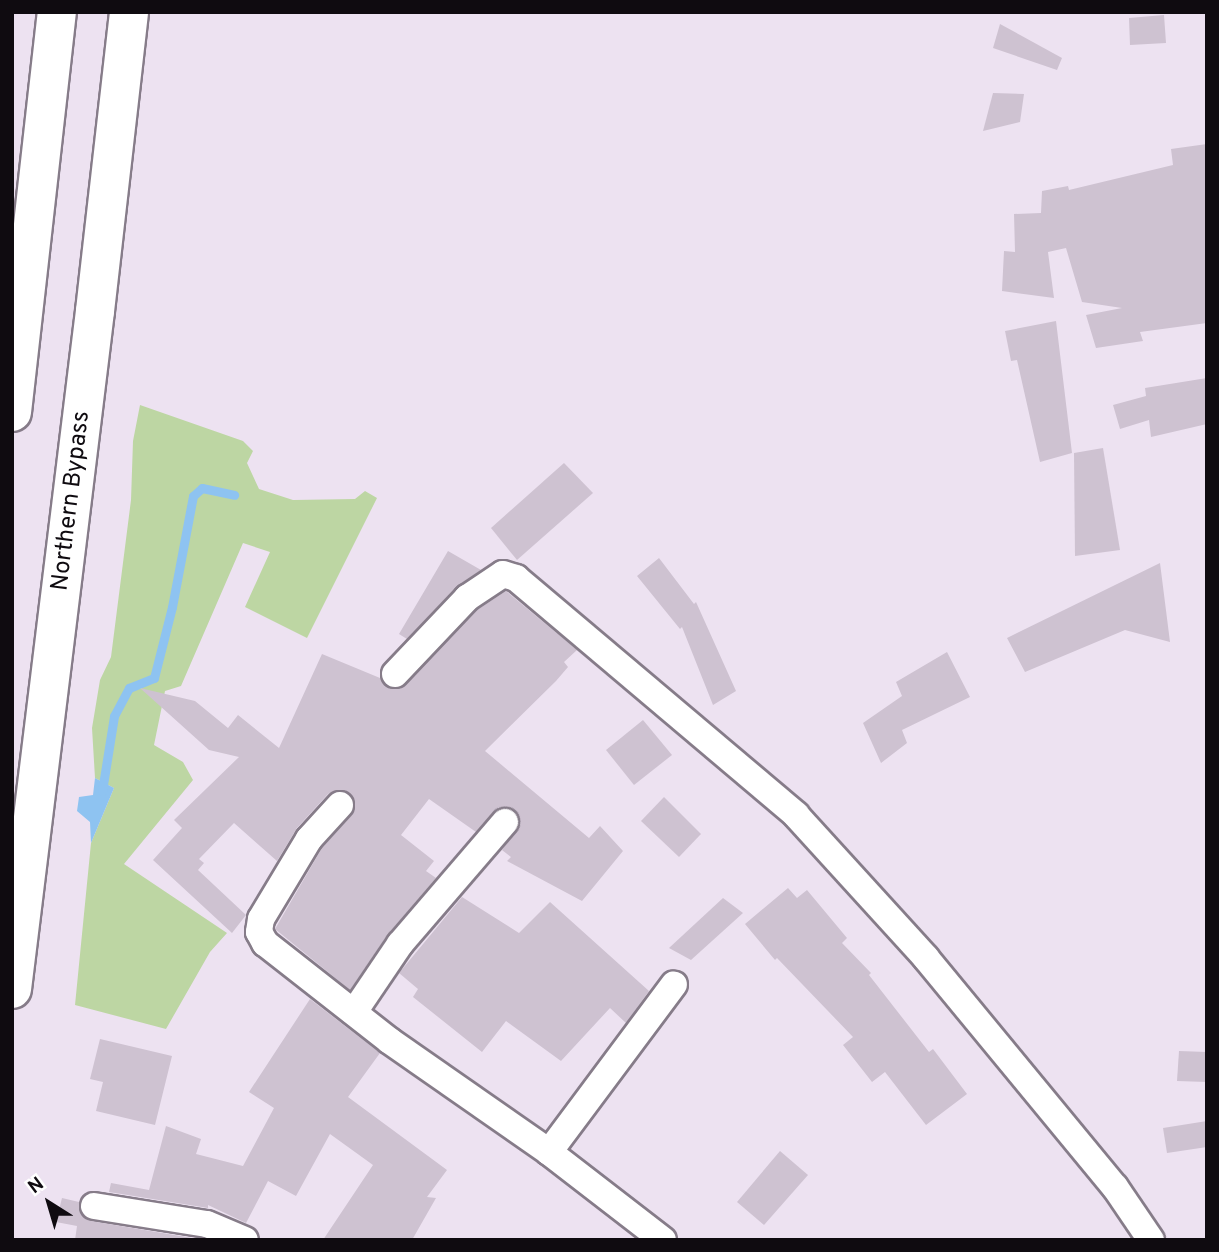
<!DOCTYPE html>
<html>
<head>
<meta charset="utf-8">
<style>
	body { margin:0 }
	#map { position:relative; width:1219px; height:1252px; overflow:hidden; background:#ede2f1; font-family:Overpass,sans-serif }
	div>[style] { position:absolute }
	.green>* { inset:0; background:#bdd6a3 }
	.water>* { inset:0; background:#8ec3f1 }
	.stream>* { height:9px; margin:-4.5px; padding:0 4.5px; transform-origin:4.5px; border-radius:4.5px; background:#8ec3f1 }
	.building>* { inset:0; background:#cec2d1 }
	.roads { filter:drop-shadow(2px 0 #867c89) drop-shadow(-2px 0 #867c89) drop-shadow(0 2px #867c89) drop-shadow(0 -2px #867c89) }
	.street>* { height:26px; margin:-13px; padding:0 13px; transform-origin:13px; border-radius:13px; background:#fff }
	.highway>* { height:38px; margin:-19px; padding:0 19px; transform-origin:19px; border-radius:19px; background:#fff }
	span { translate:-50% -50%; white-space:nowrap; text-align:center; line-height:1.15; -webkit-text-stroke:5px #fff; paint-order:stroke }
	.street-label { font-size:24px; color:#0f0b10 }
	.frame { position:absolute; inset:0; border:14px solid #0f0b10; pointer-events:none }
	.north { position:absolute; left:14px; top:1168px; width:70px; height:70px; -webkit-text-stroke:5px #fff; paint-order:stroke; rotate:323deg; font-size:19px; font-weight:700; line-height:28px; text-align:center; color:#0f0b10 }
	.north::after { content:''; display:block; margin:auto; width:24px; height:32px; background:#0f0b10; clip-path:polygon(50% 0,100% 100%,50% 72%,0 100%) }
</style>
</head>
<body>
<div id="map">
	<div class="green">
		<div style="clip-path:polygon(140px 405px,243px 441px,253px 451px,247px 463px,259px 489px,293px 500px,355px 499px,365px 491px,377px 498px,307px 638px,245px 607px,270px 552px,243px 543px,181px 686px,165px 691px,154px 745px,183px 762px,193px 780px,124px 864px,227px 933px,210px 952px,166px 1029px,75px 1005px,91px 843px,114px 788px,95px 778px,92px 728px,100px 680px,111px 657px,131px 500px,133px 441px)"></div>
	</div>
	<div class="water">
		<div style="clip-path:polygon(95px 778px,114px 788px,91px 843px,90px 822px,77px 811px,79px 797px,93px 795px)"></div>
	</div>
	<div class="stream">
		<div style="left:102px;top:791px;width:76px;rotate:-80.9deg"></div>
		<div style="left:114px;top:716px;width:32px;rotate:-62deg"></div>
		<div style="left:129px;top:688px;width:27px;rotate:-22deg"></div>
		<div style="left:154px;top:678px;width:73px;rotate:-75.8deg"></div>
		<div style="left:172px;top:607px;width:113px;rotate:-79.3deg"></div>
		<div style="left:193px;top:496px;width:12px;rotate:-42deg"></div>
		<div style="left:202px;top:488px;width:33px;rotate:12deg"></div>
	</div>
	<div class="building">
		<div style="clip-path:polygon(1164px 15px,1166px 43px,1130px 45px,1129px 18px)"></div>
		<div style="clip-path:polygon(1000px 24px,1062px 58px,1057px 70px,993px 48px)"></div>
		<div style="clip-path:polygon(993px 93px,1024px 94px,1020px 122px,983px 131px)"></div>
		<div style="clip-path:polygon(1207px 144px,1207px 323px,1140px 332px,1143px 341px,1096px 348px,1086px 315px,1122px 308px,1082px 302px,1066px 248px,1048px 252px,1054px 298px,1002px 291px,1004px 251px,1015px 252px,1014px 214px,1041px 213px,1042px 191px,1068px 186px,1069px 190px,1173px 165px,1171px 149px)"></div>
		<div style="clip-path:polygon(1056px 321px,1072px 453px,1040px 462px,1017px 360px,1011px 361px,1005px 331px)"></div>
		<div style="clip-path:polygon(1207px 378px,1207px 424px,1151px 437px,1149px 420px,1120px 429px,1113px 405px,1146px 396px,1145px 388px)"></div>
		<div style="clip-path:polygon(1103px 448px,1120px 550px,1075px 556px,1074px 453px)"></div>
		<div style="clip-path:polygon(564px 463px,593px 493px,517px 560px,491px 528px)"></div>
		<div style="clip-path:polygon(448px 551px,481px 570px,456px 587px,407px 639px,399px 634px)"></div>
		<div style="clip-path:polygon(659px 558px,694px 604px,696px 602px,736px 691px,713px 705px,682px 627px,680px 629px,637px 576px)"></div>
		<div style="clip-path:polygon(1160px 563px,1170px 642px,1125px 630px,1025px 672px,1007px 638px)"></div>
		<div style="clip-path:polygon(506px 591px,577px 650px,564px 662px,568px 667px,556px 681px,485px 751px,589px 838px,600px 826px,623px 851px,582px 901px,507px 861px,511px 857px,502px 850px,521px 824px,515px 810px,499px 807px,476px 832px,429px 799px,401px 835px,434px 861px,426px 871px,436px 878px,388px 934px,350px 990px,275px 929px,322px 848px,352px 815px,355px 801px,350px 793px,336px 790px,328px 794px,297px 828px,277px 861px,234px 823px,199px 859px,204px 863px,198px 870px,246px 915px,232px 933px,153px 860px,182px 828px,174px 820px,239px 757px,209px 750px,140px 688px,195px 701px,228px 728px,238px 715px,279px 748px,322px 654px,380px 678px,391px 689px,400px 689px,477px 610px)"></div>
		<div style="clip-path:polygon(947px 652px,970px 697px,902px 730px,907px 743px,881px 763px,863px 723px,902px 696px,896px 682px)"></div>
		<div style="clip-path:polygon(643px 720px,672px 755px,634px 785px,606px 750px)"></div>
		<div style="clip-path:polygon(664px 797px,701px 834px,679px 857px,641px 821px)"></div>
		<div style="clip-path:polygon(788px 888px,797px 898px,807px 890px,847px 938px,842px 943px,871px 973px,869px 975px,929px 1052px,933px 1049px,967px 1094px,926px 1125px,885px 1072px,872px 1082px,843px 1045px,853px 1037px,777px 958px,775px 960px,745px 924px)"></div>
		<div style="clip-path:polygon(462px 897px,519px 933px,550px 902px,649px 991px,626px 1023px,610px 1008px,561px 1061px,506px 1021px,482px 1052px,413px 997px,418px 989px,399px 973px)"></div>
		<div style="clip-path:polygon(723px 898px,743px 913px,691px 960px,669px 948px)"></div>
		<div style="clip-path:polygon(310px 999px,380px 1053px,348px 1097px,447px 1170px,427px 1197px,436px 1198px,412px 1240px,323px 1240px,373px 1165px,330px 1134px,296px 1196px,268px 1181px,246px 1223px,208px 1205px,208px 1208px,109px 1192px,111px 1183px,149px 1190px,166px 1126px,201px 1139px,196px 1154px,243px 1166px,274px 1108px,249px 1092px)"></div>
		<div style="clip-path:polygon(100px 1039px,172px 1056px,155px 1125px,96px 1111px,103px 1082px,90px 1079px)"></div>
		<div style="clip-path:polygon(1179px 1051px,1207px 1052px,1207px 1082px,1177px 1081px)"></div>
		<div style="clip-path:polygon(1207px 1121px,1207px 1147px,1167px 1153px,1163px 1128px)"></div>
		<div style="clip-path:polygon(780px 1151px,808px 1175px,764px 1225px,737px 1202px)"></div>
		<div style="clip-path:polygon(62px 1198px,79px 1202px,80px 1212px,91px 1221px,204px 1240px,75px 1240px,77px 1226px,56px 1222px)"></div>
	</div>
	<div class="roads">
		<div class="street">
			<div style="left:395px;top:674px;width:105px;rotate:-46.5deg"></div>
			<div style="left:467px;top:598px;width:43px;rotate:-33.7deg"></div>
			<div style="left:503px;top:574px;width:14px;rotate:17deg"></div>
			<div style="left:516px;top:578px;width:367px;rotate:40.2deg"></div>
			<div style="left:796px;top:815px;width:193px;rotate:47.7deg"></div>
			<div style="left:926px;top:958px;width:297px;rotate:50.5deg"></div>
			<div style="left:1115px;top:1187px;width:64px;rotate:55.8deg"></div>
			<div style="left:340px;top:805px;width:46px;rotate:132.4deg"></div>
			<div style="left:309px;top:839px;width:93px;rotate:121deg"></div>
			<div style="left:261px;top:919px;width:13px;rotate:99deg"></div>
			<div style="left:259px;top:932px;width:13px;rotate:61deg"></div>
			<div style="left:265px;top:943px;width:159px;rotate:38.1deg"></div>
			<div style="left:390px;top:1041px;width:194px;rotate:34.9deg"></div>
			<div style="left:549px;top:1152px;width:144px;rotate:37.7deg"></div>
			<div style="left:354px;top:1012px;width:82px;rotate:-55.9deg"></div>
			<div style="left:400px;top:944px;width:161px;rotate:-49.3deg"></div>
			<div style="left:549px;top:1152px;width:209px;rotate:-53.3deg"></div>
			<div style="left:94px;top:1206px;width:114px;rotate:9.1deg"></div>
			<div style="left:207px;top:1224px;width:41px;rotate:22.8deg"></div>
		</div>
		<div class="highway">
			<div style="left:12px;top:412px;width:403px;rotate:-83.6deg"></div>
			<div style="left:12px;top:989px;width:683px;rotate:-83.02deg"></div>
			<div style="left:95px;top:311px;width:301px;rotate:-83.5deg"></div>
		</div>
	</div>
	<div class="street-label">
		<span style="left:72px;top:501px;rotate:-83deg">Northern Bypass</span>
	</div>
	<div class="frame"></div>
	<div class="north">N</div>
</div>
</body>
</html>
